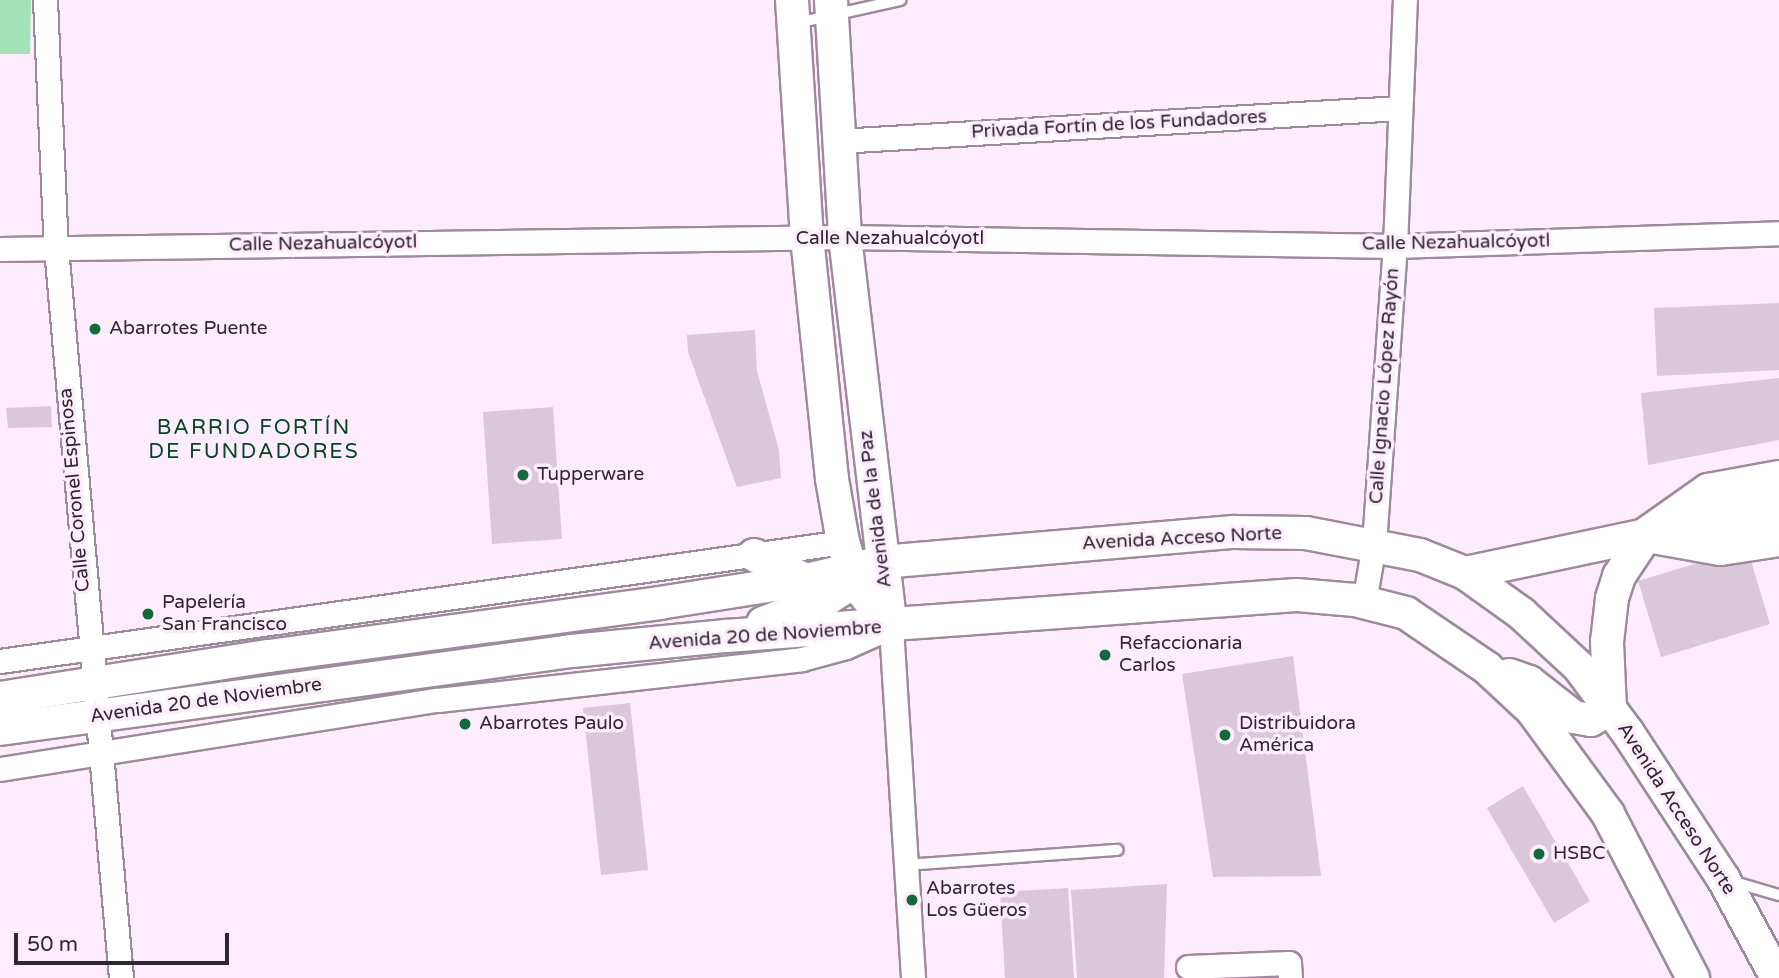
<!DOCTYPE html>
<html>
<head>
<meta charset="utf-8">
<style>
	body { margin:0 }
	#map { position:relative; width:1779px; height:978px; overflow:hidden; background:#fdecfc; font-family:"Varela Round",sans-serif }
	div>[style] { position:absolute }
	.green>* { inset:0; background:#a3e1b6 }
	.building>* { inset:0; background:#dbc7da }
	.roads { filter:drop-shadow(2px 0 #9d8a9c) drop-shadow(-2px 0 #9d8a9c) drop-shadow(0 2px #9d8a9c) drop-shadow(0 -2px #9d8a9c) }
	.lane>* { height:10px; margin:-5px; padding:0 5px; transform-origin:5px; border-radius:5px; background:#fff }
	.street>* { height:23px; margin:-11.5px; padding:0 11.5px; transform-origin:11.5px; border-radius:11.5px; background:#fff }
	.secondary>* { height:32px; margin:-16px; padding:0 16px; transform-origin:16px; border-radius:16px; background:#fff }
	.primary>* { height:35px; margin:-17.5px; padding:0 17.5px; transform-origin:17.5px; border-radius:17.5px; background:#fff }
	.dots>* { width:19px; height:19px; translate:-50% -50%; box-sizing:border-box; border:4px solid #fdecfc; border-radius:50% }
	span { translate:-50% -50%; white-space:nowrap; text-align:center; line-height:1.15; -webkit-text-stroke:7px #fdecfc; paint-order:stroke }
	.street-label { font-size:19px; color:#2f272e }
	.poi-label { font-size:19px; color:#2f272e }
	.left { translate:0 -50%; text-align:left }
	.neighbourhood-label { font-size:21px; color:#074424; letter-spacing:2px }
	.scale { position:absolute; left:14px; top:933px; width:215px; height:32px; box-sizing:border-box; border:4px solid #2f272e; border-top:0; padding-left:9px; font-size:21px; line-height:24px; white-space:nowrap; color:#2f272e; -webkit-text-stroke:5px #fdecfc; paint-order:stroke }
</style>
</head>
<body>
<div id="map">
	<div class="green">
		<div style="clip-path:polygon(0 0,31px 0,30px 54px,0 54px)"></div>
	</div>
	<div class="building">
		<div style="clip-path:polygon(1779px 303px,1779px 370px,1657px 376px,1654px 308px)"></div>
		<div style="clip-path:polygon(755px 330px,757px 371px,779px 450px,781px 478px,737px 487px,688px 352px,687px 335px)"></div>
		<div style="clip-path:polygon(1779px 378px,1779px 440px,1648px 465px,1641px 393px)"></div>
		<div style="clip-path:polygon(51px 406px,52px 427px,8px 428px,6px 408px)"></div>
		<div style="clip-path:polygon(553px 407px,562px 539px,492px 544px,483px 412px)"></div>
		<div style="clip-path:polygon(1747px 548px,1770px 624px,1661px 657px,1638px 581px)"></div>
		<div style="clip-path:polygon(1293px 656px,1321px 876px,1213px 877px,1182px 674px)"></div>
		<div style="clip-path:polygon(630px 703px,648px 870px,601px 875px,583px 708px)"></div>
		<div style="clip-path:polygon(1523px 786px,1590px 901px,1554px 923px,1487px 808px)"></div>
		<div style="clip-path:polygon(1167px 884px,1164px 978px,1077px 978px,1071px 890px)"></div>
		<div style="clip-path:polygon(1068px 888px,1074px 978px,1005px 978px,1000px 892px)"></div>
	</div>
	<div class="roads">
		<div class="lane">
			<div style="left:797px;top:23px;width:106px;rotate:-12.6deg"></div>
			<div style="left:907px;top:865px;width:211px;rotate:-4.1deg"></div>
			<div style="left:1731px;top:881px;width:50px;rotate:16.3deg"></div>
		</div>
		<div class="street">
			<div style="left:45px;top:0;width:248px;rotate:87.5deg"></div>
			<div style="left:56px;top:248px;width:733px;rotate:84.91deg"></div>
			<div style="left:838px;top:141px;width:563px;rotate:-3.36deg"></div>
			<div style="left:0;top:249px;width:845px;rotate:-0.81deg"></div>
			<div style="left:845px;top:237px;width:550px;rotate:0.94deg"></div>
			<div style="left:1395px;top:246px;width:384px;rotate:-1.9deg"></div>
			<div style="left:1364px;top:602px;width:59px;rotate:-80.2deg"></div>
			<div style="left:1374px;top:544px;width:299px;rotate:-86deg"></div>
			<div style="left:1395px;top:246px;width:246px;rotate:-87.7deg"></div>
			<div style="left:0;top:661px;width:851px;rotate:-8.03deg"></div>
			<div style="left:0;top:769px;width:443px;rotate:-9deg"></div>
			<div style="left:438px;top:700px;width:366px;rotate:-6.4deg"></div>
			<div style="left:802px;top:659px;width:46px;rotate:-15.3deg"></div>
			<div style="left:846px;top:647px;width:49px;rotate:-24deg"></div>
			<div style="left:891px;top:627px;width:352px;rotate:86.4deg"></div>
			<div style="left:1188px;top:967px;width:101px;rotate:-2.3deg"></div>
			<div style="left:1289px;top:963px;width:15px;rotate:86deg"></div>
		</div>
		<div class="secondary">
			<div style="left:792px;top:0;width:237px;rotate:86.4deg"></div>
			<div style="left:807px;top:237px;width:243px;rotate:84.1deg"></div>
			<div style="left:832px;top:479px;width:64px;rotate:80.1deg"></div>
			<div style="left:843px;top:542px;width:44px;rotate:72.8deg"></div>
			<div style="left:856px;top:584px;width:55px;rotate:50.9deg"></div>
			<div style="left:831px;top:0;width:237px;rotate:86.6deg"></div>
			<div style="left:845px;top:237px;width:393px;rotate:83.3deg"></div>
			<div style="left:754px;top:555px;width:58px;rotate:25.7deg"></div>
			<div style="left:1465px;top:573px;width:321px;rotate:-11.9deg"></div>
			<div style="left:763px;top:623px;width:70px;rotate:-21deg"></div>
			<div style="left:828px;top:598px;width:46px;rotate:-31.6deg"></div>
			<div style="left:1509px;top:675px;width:21px;rotate:19deg"></div>
			<div style="left:1529px;top:682px;width:57px;rotate:37.9deg"></div>
			<div style="left:1574px;top:717px;width:17px;rotate:10deg"></div>
			<div style="left:1591px;top:720px;width:22px;rotate:-30deg"></div>
			<div style="left:1610px;top:709px;width:67px;rotate:-92.6deg"></div>
			<div style="left:1607px;top:642px;width:44px;rotate:-83.5deg"></div>
			<div style="left:1612px;top:598px;width:23px;rotate:-72deg"></div>
			<div style="left:1619px;top:576px;width:50px;rotate:-56.3deg"></div>
			<div style="left:0;top:698px;width:272px;rotate:-8.9deg"></div>
			<div style="left:269px;top:656px;width:394px;rotate:-7.7deg"></div>
			<div style="left:659px;top:603px;width:149px;rotate:-8.9deg"></div>
			<div style="left:806px;top:580px;width:78px;rotate:-13.3deg"></div>
			<div style="left:882px;top:562px;width:353px;rotate:-4.9deg"></div>
			<div style="left:1234px;top:532px;width:72px;rotate:0.8deg"></div>
			<div style="left:1306px;top:533px;width:116px;rotate:10.9deg"></div>
			<div style="left:1420px;top:555px;width:48px;rotate:21.8deg"></div>
			<div style="left:1465px;top:573px;width:70px;rotate:35.7deg"></div>
			<div style="left:1522px;top:614px;width:78px;rotate:42.9deg"></div>
			<div style="left:1579px;top:667px;width:82px;rotate:53.4deg"></div>
			<div style="left:1628px;top:733px;width:173px;rotate:56.8deg"></div>
			<div style="left:1723px;top:878px;width:114px;rotate:61.6deg"></div>
			<div style="left:0;top:729px;width:577px;rotate:-7.77deg"></div>
			<div style="left:572px;top:651px;width:155px;rotate:-5.6deg"></div>
			<div style="left:726px;top:636px;width:572px;rotate:-4.11deg"></div>
			<div style="left:1297px;top:595px;width:58px;rotate:4.9deg"></div>
			<div style="left:1355px;top:600px;width:53px;rotate:14.3deg"></div>
			<div style="left:1406px;top:613px;width:98px;rotate:34.2deg"></div>
			<div style="left:1487px;top:668px;width:62px;rotate:43deg"></div>
			<div style="left:1532px;top:710px;width:129px;rotate:53.8deg"></div>
			<div style="left:1608px;top:814px;width:185px;rotate:62.6deg"></div>
		</div>
		<div class="primary">
			<div style="left:1647px;top:534px;width:75px;rotate:-35.2deg"></div>
			<div style="left:1708px;top:491px;width:72px;rotate:-10.4deg"></div>
			<div style="left:1647px;top:534px;width:74px;rotate:10.1deg"></div>
			<div style="left:1720px;top:547px;width:60px;rotate:-8.7deg"></div>
		</div>
	</div>
	<div class="dots">
		<div style="left:95px;top:329px;background:#126a3c"></div>
		<div style="left:523px;top:475px;background:#126a3c"></div>
		<div style="left:148px;top:614px;background:#126a3c"></div>
		<div style="left:1105px;top:655px;background:#126a3c"></div>
		<div style="left:465px;top:724px;background:#126a3c"></div>
		<div style="left:1225px;top:735px;background:#126a3c"></div>
		<div style="left:1539px;top:854px;background:#126a3c"></div>
		<div style="left:912px;top:900px;background:#126a3c"></div>
	</div>
	<div class="street-label">
		<span style="left:1119px;top:125px;rotate:-3deg">Privada Fortín de los Fundadores</span>
		<span style="left:890px;top:239px">Calle Nezahualcóyotl</span>
		<span style="left:1456px;top:243px;rotate:-1deg">Calle Nezahualcóyotl</span>
		<span style="left:323px;top:244px;rotate:-1deg">Calle Nezahualcóyotl</span>
		<span style="left:1385px;top:386px;rotate:-86deg">Calle Ignacio López Rayón</span>
		<span style="left:75px;top:490px;rotate:-95deg">Calle Coronel Espinosa</span>
		<span style="left:876px;top:509px;rotate:-97deg">Avenida de la Paz</span>
		<span style="left:1182px;top:539px;rotate:-3deg">Avenida Acceso Norte</span>
		<span style="left:765px;top:636px;rotate:-4deg">Avenida 20 de Noviembre</span>
		<span style="left:206px;top:701px;rotate:-8deg">Avenida 20 de Noviembre</span>
		<span style="left:1676px;top:809px;rotate:57deg">Avenida Acceso Norte</span>
	</div>
	<div class="poi-label">
		<span class="left" style="left:109px;top:329px">Abarrotes Puente</span>
		<span class="left" style="left:537px;top:475px">Tupperware</span>
		<span class="left" style="left:162px;top:614px">Papelería<br>San Francisco</span>
		<span class="left" style="left:1119px;top:655px">Refaccionaria<br>Carlos</span>
		<span class="left" style="left:479px;top:724px">Abarrotes Paulo</span>
		<span class="left" style="left:1239px;top:735px">Distribuidora<br>América</span>
		<span class="left" style="left:1553px;top:854px">HSBC</span>
		<span class="left" style="left:926px;top:900px">Abarrotes<br>Los Güeros</span>
	</div>
	<div class="neighbourhood-label">
		<span style="left:254px;top:440px">BARRIO FORTÍN<br>DE FUNDADORES</span>
	</div>
	<div class="scale">50 m</div>
</div>
</body>
</html>
